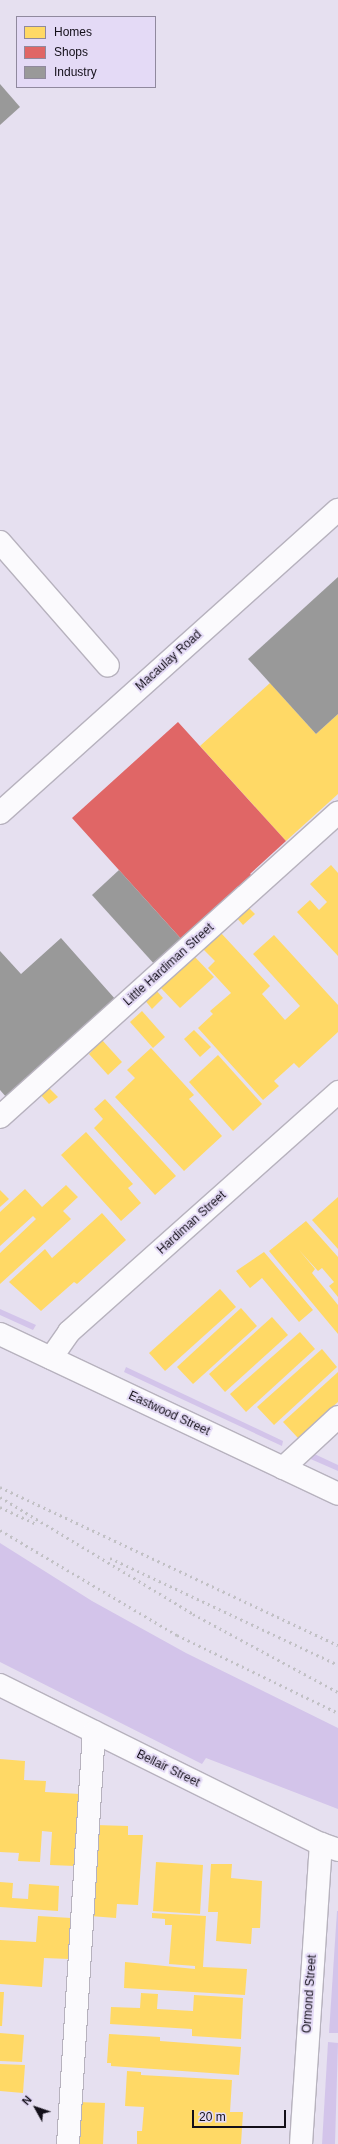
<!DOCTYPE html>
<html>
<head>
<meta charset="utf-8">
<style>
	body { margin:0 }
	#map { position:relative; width:338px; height:2144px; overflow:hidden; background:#e6e0f0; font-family:Helvetica,sans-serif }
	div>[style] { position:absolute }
	.green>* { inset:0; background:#d3c4ea }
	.homes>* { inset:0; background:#ffd966 }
	.shops>* { inset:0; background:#e06666 }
	.industry>* { inset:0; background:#999 }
	.roads { filter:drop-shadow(1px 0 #b7b2be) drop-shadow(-1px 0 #b7b2be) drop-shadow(0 1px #b7b2be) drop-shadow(0 -1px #b7b2be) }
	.minor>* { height:22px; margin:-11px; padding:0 11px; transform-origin:11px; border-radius:11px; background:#fbfafd }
	.rail>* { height:3px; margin-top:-1.5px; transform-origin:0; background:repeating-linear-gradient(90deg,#c1c0c4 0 2px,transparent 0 6px) }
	span { translate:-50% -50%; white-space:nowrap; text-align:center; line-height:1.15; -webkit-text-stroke:4px #e4daf6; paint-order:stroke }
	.street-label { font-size:12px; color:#130f19 }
	.legend { position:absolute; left:16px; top:16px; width:140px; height:72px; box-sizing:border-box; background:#e4daf6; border:1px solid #90899e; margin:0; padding:5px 7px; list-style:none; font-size:12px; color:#130f19 }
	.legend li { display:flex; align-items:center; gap:8px; height:20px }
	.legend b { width:20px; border:1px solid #90899e }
	.north { position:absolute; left:16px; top:2088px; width:40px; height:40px; -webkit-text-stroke:3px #e4daf6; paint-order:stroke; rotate:310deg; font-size:11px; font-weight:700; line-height:16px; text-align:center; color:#130f19 }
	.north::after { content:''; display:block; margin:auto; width:14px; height:18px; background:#130f19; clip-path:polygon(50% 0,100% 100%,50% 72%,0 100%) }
	.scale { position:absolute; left:192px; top:2110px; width:94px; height:18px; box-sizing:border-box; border:2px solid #130f19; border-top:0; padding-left:5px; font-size:12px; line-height:14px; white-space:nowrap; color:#130f19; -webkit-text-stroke:3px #e4daf6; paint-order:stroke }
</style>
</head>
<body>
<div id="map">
	<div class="green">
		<div style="clip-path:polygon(0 1309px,36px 1325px,33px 1330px,0 1315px)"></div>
		<div style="clip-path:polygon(126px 1367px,283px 1441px,282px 1446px,124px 1372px)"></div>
		<div style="clip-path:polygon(308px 1451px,338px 1465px,338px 1471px,306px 1457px)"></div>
		<div style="clip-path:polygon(0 1543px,92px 1601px,186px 1653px,338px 1728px,338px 1809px,206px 1758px,202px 1764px,0 1662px)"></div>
		<div style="clip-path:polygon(337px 1911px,338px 1911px,338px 2033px,329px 2033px)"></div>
		<div style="clip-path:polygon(328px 2042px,338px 2043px,335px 2144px,322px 2144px)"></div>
	</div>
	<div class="homes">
		<div style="clip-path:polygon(270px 683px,316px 734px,338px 714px,338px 794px,286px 841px,200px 746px)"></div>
		<div style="clip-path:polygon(331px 865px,338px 873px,338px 956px,297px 912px,310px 900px,319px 910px,327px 902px,310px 884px)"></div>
		<div style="clip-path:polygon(248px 907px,255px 914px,243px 925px,236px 917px)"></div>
		<div style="clip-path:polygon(221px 933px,270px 986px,262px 994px,285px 1020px,300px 1006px,253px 954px,274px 935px,338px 1005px,338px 1032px,299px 1068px,294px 1063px,274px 1081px,279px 1086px,263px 1100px,198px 1028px,213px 1014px,210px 1011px,231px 993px,208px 968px,215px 961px,203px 949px)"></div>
		<div style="clip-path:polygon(193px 955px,214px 977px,180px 1008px,159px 986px)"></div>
		<div style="clip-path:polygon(155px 989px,163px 998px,152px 1009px,144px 999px)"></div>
		<div style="clip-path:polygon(142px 1011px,165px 1037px,153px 1048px,130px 1022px)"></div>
		<div style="clip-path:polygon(194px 1030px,211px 1047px,200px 1057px,184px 1039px)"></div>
		<div style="clip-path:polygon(102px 1040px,122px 1062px,108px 1075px,89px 1054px)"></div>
		<div style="clip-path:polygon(151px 1048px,194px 1095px,189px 1099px,222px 1136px,184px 1171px,115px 1097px,135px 1078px,127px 1070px)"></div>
		<div style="clip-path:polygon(218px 1055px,262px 1104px,233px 1131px,189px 1082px)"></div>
		<div style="clip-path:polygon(47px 1086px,58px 1097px,49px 1104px,39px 1093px)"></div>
		<div style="clip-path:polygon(105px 1099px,176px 1176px,155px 1195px,94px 1128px,103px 1119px,94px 1109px)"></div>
		<div style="clip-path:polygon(86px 1132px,133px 1184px,128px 1188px,141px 1203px,121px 1221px,61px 1155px)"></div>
		<div style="clip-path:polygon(66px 1185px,78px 1197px,63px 1211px,71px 1219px,0 1284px,0 1253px,36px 1219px,33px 1216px,0 1246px,0 1212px,25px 1189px,42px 1207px)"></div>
		<div style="clip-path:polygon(0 1190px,9px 1199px,0 1207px)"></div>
		<div style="clip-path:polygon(338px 1197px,338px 1249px,312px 1220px)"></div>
		<div style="clip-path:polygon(102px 1213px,126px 1240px,77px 1284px,74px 1282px,41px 1311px,9px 1282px,45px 1249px,52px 1258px)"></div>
		<div style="clip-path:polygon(306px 1221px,338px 1257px,338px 1297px,329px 1286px,334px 1282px,322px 1268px,318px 1271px,299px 1250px,315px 1269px,312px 1273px,338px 1305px,338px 1334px,269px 1251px)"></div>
		<div style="clip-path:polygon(264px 1252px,313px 1310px,299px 1322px,262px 1278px,250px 1288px,236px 1271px)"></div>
		<div style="clip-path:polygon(220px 1289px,236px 1307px,165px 1371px,149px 1353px)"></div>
		<div style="clip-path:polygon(241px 1308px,257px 1326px,193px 1384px,177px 1367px)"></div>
		<div style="clip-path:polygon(272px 1317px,288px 1335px,225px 1392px,209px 1374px)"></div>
		<div style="clip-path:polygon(300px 1332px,315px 1349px,246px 1412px,230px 1394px)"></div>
		<div style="clip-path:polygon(322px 1349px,337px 1367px,274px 1425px,257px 1407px)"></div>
		<div style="clip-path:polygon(338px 1372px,338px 1402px,298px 1438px,283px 1422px)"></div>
		<div style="clip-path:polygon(0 1759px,25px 1761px,24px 1780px,46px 1781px,45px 1792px,80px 1794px,75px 1866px,50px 1865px,52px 1832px,42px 1831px,40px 1862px,18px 1861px,19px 1853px,0 1852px)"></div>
		<div style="clip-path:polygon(96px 1825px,128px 1826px,128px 1835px,143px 1835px,138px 1905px,117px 1904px,116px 1918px,90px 1916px)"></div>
		<div style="clip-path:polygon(156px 1862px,203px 1865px,200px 1914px,153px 1911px)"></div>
		<div style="clip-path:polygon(211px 1864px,232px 1864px,231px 1878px,262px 1881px,260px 1928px,252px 1928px,251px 1944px,216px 1941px,218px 1912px,208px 1912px)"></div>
		<div style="clip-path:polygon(0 1882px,13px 1883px,12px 1898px,28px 1899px,29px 1884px,59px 1886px,58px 1911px,0 1907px)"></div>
		<div style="clip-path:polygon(152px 1913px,206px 1916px,203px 1967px,247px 1969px,245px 1995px,124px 1988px,125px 1962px,195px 1969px,195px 1966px,169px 1964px,172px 1925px,165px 1925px,165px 1919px,152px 1918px)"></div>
		<div style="clip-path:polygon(38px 1916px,71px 1918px,69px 1959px,44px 1958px,42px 1987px,0 1984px,0 1940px,36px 1942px)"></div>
		<div style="clip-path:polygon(0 1992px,4px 1992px,2px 2026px,0 2026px)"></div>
		<div style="clip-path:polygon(141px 1993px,158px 1994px,157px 2009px,193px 2011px,194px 1995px,243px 1998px,241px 2039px,192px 2036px,192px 2029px,110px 2024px,111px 2007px,140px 2008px)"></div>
		<div style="clip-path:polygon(0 2033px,24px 2035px,22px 2062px,0 2061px)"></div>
		<div style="clip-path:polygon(109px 2034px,160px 2037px,160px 2041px,241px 2047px,239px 2075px,111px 2066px,111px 2063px,107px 2063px)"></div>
		<div style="clip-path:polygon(0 2064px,25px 2065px,23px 2093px,0 2091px)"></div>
		<div style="clip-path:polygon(127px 2071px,141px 2072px,141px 2075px,232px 2080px,230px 2112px,243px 2112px,241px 2144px,137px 2144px,137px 2131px,142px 2131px,144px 2107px,125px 2106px)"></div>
		<div style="clip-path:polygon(77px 2102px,105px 2103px,103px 2144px,74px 2144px)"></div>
	</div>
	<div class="shops">
		<div style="clip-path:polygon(178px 722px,286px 841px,250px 874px,254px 877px,183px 941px,72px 818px)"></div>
	</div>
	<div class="industry">
		<div style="clip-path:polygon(0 84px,20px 107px,0 125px)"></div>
		<div style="clip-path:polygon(338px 577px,338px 714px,316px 734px,248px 659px)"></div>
		<div style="clip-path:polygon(119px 870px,183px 941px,156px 966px,92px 895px)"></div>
		<div style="clip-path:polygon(61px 938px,116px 1000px,7px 1098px,0 1090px,0 951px,21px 974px)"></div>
	</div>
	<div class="roads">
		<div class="minor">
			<div style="left:0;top:542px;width:164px;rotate:48.9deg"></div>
			<div style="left:0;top:813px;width:454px;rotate:-41.9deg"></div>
			<div style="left:0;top:1117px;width:455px;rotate:-42deg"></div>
			<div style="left:0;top:1334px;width:374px;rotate:25.3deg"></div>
			<div style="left:51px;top:1358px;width:32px;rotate:-55deg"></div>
			<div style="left:69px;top:1332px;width:361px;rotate:-41.7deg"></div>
			<div style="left:283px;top:1468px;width:75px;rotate:-42.8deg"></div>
			<div style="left:0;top:1685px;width:358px;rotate:26.4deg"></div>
			<div style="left:321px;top:1844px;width:18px;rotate:19deg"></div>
			<div style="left:68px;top:2144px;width:413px;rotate:-86.4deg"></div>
			<div style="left:301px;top:2144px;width:301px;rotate:-86.2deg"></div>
		</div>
	</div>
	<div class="rail">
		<div style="left:0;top:1487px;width:373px;rotate:25.1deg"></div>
		<div style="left:0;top:1497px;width:226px;rotate:31.2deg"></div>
		<div style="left:193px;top:1614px;width:165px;rotate:28.3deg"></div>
		<div style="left:0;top:1507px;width:38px;rotate:25deg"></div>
		<div style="left:0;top:1530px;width:206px;rotate:30.7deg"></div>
		<div style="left:177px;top:1635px;width:179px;rotate:25.8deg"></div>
		<div style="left:110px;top:1558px;width:252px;rotate:25.1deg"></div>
	</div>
	<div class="street-label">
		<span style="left:169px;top:661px;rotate:-42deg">Macaulay Road</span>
		<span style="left:169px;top:965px;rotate:-42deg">Little Hardiman Street</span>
		<span style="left:192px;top:1223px;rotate:-42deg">Hardiman Street</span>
		<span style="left:169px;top:1414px;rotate:25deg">Eastwood Street</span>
		<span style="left:168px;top:1769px;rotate:26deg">Bellair Street</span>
		<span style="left:310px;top:1994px;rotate:-86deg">Ormond Street</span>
	</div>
	<ul class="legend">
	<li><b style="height:11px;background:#ffd966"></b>Homes</li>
	<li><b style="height:11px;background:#e06666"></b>Shops</li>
	<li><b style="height:11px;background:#999"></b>Industry</li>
	</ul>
	<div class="north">N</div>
	<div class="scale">20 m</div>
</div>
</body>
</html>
